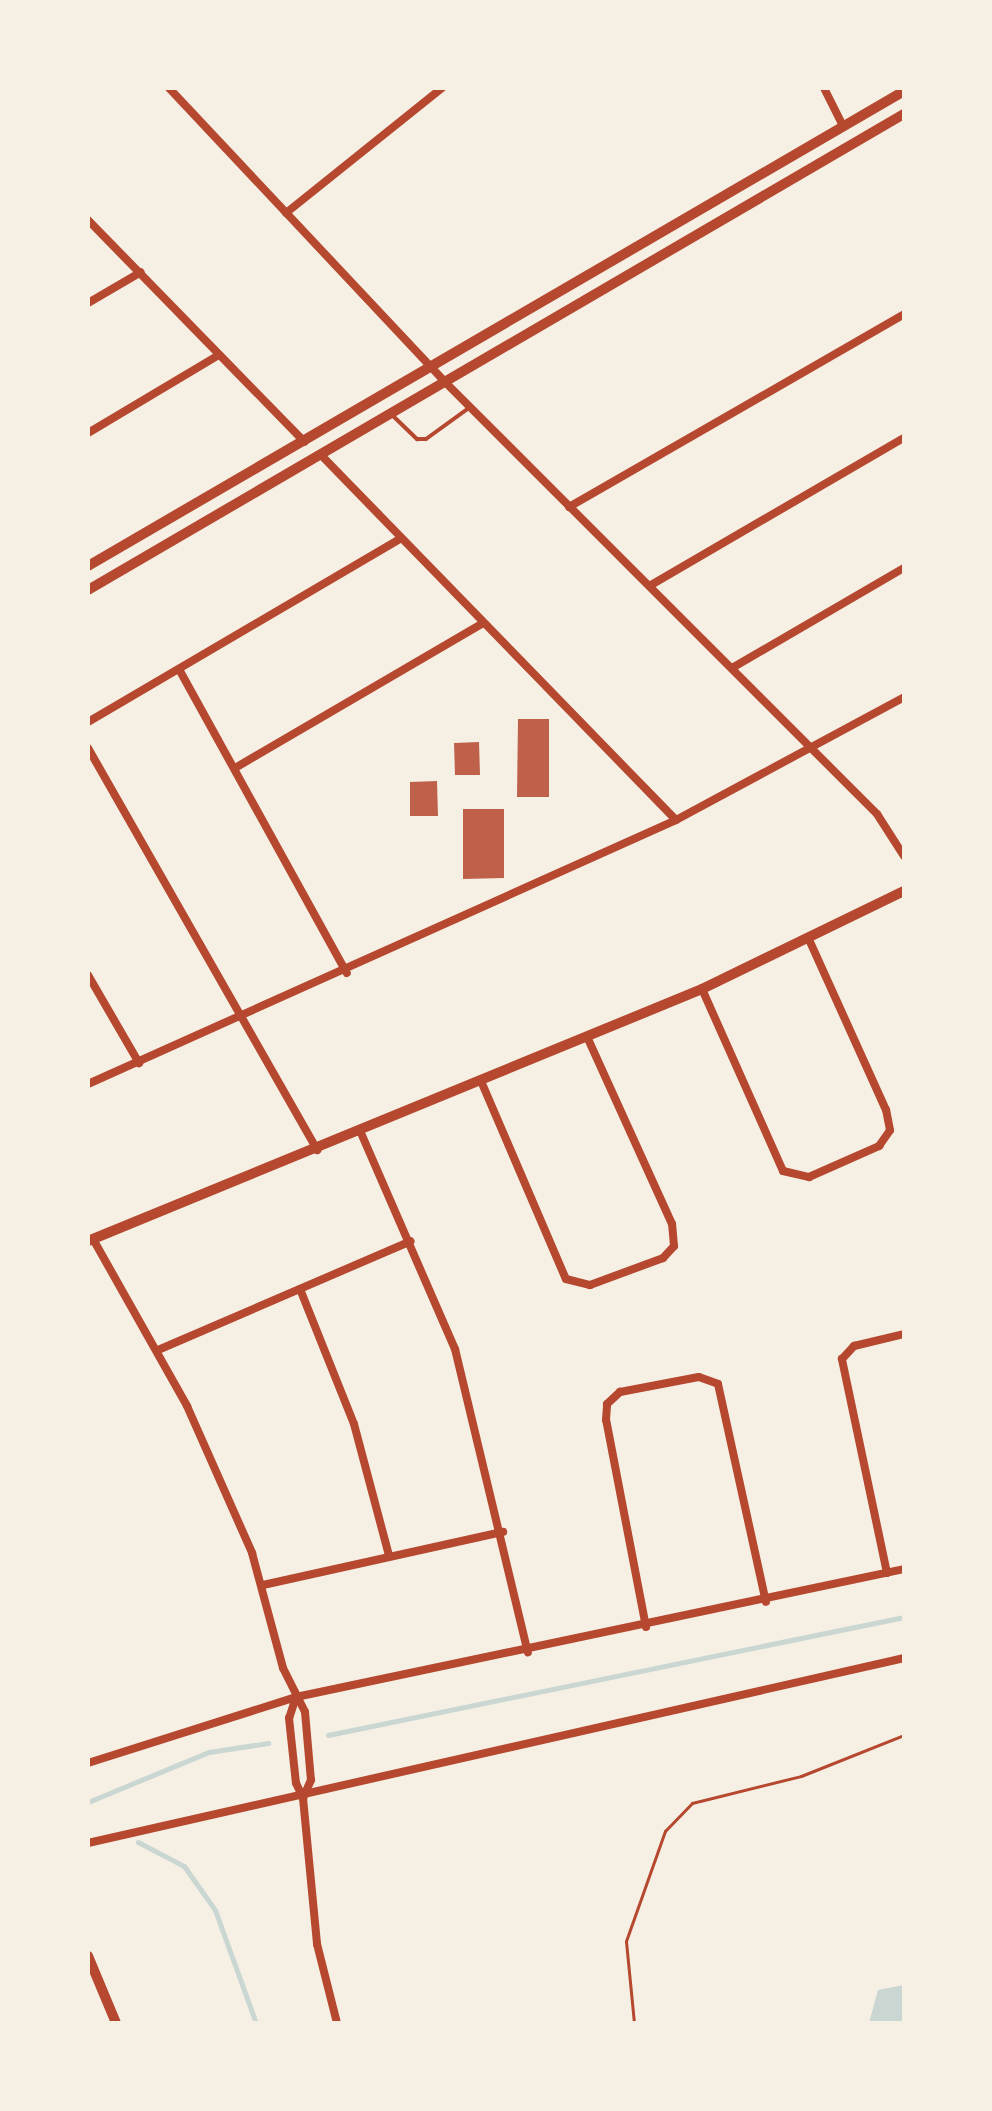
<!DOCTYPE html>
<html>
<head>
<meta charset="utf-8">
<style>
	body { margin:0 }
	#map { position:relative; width:992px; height:2111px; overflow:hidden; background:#f6efe4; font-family:Overpass,sans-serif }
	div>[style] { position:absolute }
	.water>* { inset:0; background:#c9d6d2 }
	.stream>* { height:5px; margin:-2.5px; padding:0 2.5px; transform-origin:2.5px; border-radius:2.5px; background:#c9d6d2 }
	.building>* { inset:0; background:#bf614a }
	.path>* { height:3px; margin:-1.5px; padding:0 1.5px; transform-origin:1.5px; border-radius:1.5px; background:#b5482f }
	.service>* { height:4px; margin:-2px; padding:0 2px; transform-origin:2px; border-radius:2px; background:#b5482f }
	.minor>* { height:8px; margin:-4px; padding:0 4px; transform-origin:4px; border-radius:4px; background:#b5482f }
	.tertiary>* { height:10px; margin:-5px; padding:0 5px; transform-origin:5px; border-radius:5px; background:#b5482f }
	span { translate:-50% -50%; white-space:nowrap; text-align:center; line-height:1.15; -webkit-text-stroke:6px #f6efe4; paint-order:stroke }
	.frame { position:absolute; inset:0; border:90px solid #f6efe4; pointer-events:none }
</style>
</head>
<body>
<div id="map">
	<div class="water">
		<div style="clip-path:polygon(904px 1985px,904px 2023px,869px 2023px,878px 1990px)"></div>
	</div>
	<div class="stream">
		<div style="left:328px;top:1735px;width:588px;rotate:-11.58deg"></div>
		<div style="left:88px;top:1802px;width:131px;rotate:-22.5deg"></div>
		<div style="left:209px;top:1752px;width:60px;rotate:-8.7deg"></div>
		<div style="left:138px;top:1842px;width:52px;rotate:27.6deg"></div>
		<div style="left:184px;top:1866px;width:54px;rotate:54.8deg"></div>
		<div style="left:215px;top:1910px;width:120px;rotate:70.1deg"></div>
	</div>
	<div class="building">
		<div style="clip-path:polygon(518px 719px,549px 719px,549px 797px,517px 797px)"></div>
		<div style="clip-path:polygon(479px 742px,480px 775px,455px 775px,454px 743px)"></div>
		<div style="clip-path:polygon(437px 781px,438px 816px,410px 816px,410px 782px)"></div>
		<div style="clip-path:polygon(463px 809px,504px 809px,504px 878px,463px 879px)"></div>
	</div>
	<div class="path">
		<div style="left:634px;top:2023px;width:82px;rotate:-95.6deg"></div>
		<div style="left:626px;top:1941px;width:117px;rotate:-70.5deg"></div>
		<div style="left:665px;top:1831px;width:39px;rotate:-46deg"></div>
		<div style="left:692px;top:1803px;width:112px;rotate:-13.9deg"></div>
		<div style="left:801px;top:1776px;width:111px;rotate:-21.7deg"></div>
	</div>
	<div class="service">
		<div style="left:392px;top:415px;width:35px;rotate:44deg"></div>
		<div style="left:417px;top:439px;width:9px"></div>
		<div style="left:426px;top:439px;width:54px;rotate:-36deg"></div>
	</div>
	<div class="minor">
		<div style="left:169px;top:88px;width:403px;rotate:46.8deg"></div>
		<div style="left:445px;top:382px;width:611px;rotate:45deg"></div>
		<div style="left:877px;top:814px;width:50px;rotate:57.3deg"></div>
		<div style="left:824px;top:88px;width:42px;rotate:63.4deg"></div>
		<div style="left:286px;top:213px;width:200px;rotate:-38.7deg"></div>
		<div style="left:88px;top:220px;width:310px;rotate:45.7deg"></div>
		<div style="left:88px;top:303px;width:61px;rotate:-30.3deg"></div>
		<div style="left:88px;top:433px;width:152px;rotate:-30.8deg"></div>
		<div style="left:321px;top:455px;width:509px;rotate:45.8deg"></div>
		<div style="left:569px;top:507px;width:387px;rotate:-29.9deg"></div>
		<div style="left:651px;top:585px;width:293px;rotate:-30.2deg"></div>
		<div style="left:732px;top:668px;width:199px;rotate:-30.2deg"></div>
		<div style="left:180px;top:671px;width:345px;rotate:61.1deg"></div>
		<div style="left:88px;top:722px;width:363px;rotate:-30.4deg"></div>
		<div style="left:88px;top:748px;width:463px;rotate:60.3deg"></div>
		<div style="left:235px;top:768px;width:287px;rotate:-30.3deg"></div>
		<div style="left:88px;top:975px;width:102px;rotate:59.9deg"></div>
		<div style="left:702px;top:989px;width:199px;rotate:66deg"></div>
		<div style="left:783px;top:1171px;width:27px;rotate:13deg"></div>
		<div style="left:809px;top:1177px;width:77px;rotate:-23.9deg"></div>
		<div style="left:879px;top:1146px;width:19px;rotate:-55deg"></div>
		<div style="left:890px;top:1130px;width:20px;rotate:-101deg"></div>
		<div style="left:886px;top:1110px;width:184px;rotate:-114.3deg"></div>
		<div style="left:481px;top:1081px;width:215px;rotate:66.8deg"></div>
		<div style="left:566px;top:1279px;width:25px;rotate:14deg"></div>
		<div style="left:590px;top:1285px;width:78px;rotate:-20.3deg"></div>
		<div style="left:663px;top:1258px;width:16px;rotate:-47deg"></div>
		<div style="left:674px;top:1246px;width:22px;rotate:-95deg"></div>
		<div style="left:672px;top:1224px;width:205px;rotate:-114.4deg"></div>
		<div style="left:88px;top:1084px;width:645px;rotate:-24.18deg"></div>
		<div style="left:676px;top:820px;width:259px;rotate:-28.3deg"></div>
		<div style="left:361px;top:1133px;width:236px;rotate:66.5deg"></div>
		<div style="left:455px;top:1349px;width:312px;rotate:76.5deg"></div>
		<div style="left:93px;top:1239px;width:192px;rotate:60.6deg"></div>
		<div style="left:187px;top:1406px;width:161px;rotate:66.1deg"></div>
		<div style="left:252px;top:1553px;width:119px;rotate:74.9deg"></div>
		<div style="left:283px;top:1668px;width:49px;rotate:63.4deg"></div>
		<div style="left:305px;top:1712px;width:68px;rotate:85deg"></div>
		<div style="left:311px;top:1780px;width:20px;rotate:114deg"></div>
		<div style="left:300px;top:1289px;width:145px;rotate:68.2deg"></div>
		<div style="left:354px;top:1424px;width:137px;rotate:75.1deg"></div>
		<div style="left:158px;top:1350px;width:275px;rotate:-23.3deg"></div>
		<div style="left:887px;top:1573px;width:219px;rotate:-101.9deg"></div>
		<div style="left:842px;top:1359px;width:18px;rotate:-47deg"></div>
		<div style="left:854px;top:1346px;width:51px;rotate:-13.5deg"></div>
		<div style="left:263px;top:1585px;width:246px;rotate:-12.5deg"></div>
		<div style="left:646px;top:1627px;width:211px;rotate:-100.9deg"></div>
		<div style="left:606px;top:1420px;width:16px;rotate:-86deg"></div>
		<div style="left:607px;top:1404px;width:18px;rotate:-43deg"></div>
		<div style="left:620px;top:1392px;width:80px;rotate:-10.8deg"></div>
		<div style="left:699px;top:1377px;width:20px;rotate:20deg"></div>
		<div style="left:718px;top:1384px;width:223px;rotate:77.6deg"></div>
		<div style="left:296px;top:1697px;width:22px;rotate:108deg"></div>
		<div style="left:289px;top:1718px;width:65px;rotate:83.9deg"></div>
		<div style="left:296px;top:1783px;width:17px;rotate:65deg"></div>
		<div style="left:303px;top:1798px;width:147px;rotate:84.5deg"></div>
		<div style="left:317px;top:1944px;width:81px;rotate:75.8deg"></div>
		<div style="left:88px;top:1763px;width:218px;rotate:-17.6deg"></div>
		<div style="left:296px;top:1697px;width:621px;rotate:-11.89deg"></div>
		<div style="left:88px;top:1843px;width:837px;rotate:-12.77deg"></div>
	</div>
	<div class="tertiary">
		<div style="left:88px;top:566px;width:944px;rotate:-30.2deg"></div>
		<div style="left:88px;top:590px;width:945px;rotate:-30.26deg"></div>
		<div style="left:88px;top:1241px;width:664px;rotate:-22.31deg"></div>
		<div style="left:702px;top:989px;width:225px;rotate:-25.9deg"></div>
		<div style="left:88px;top:1956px;width:73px;rotate:67.3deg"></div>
	</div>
	<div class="frame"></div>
</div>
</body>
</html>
